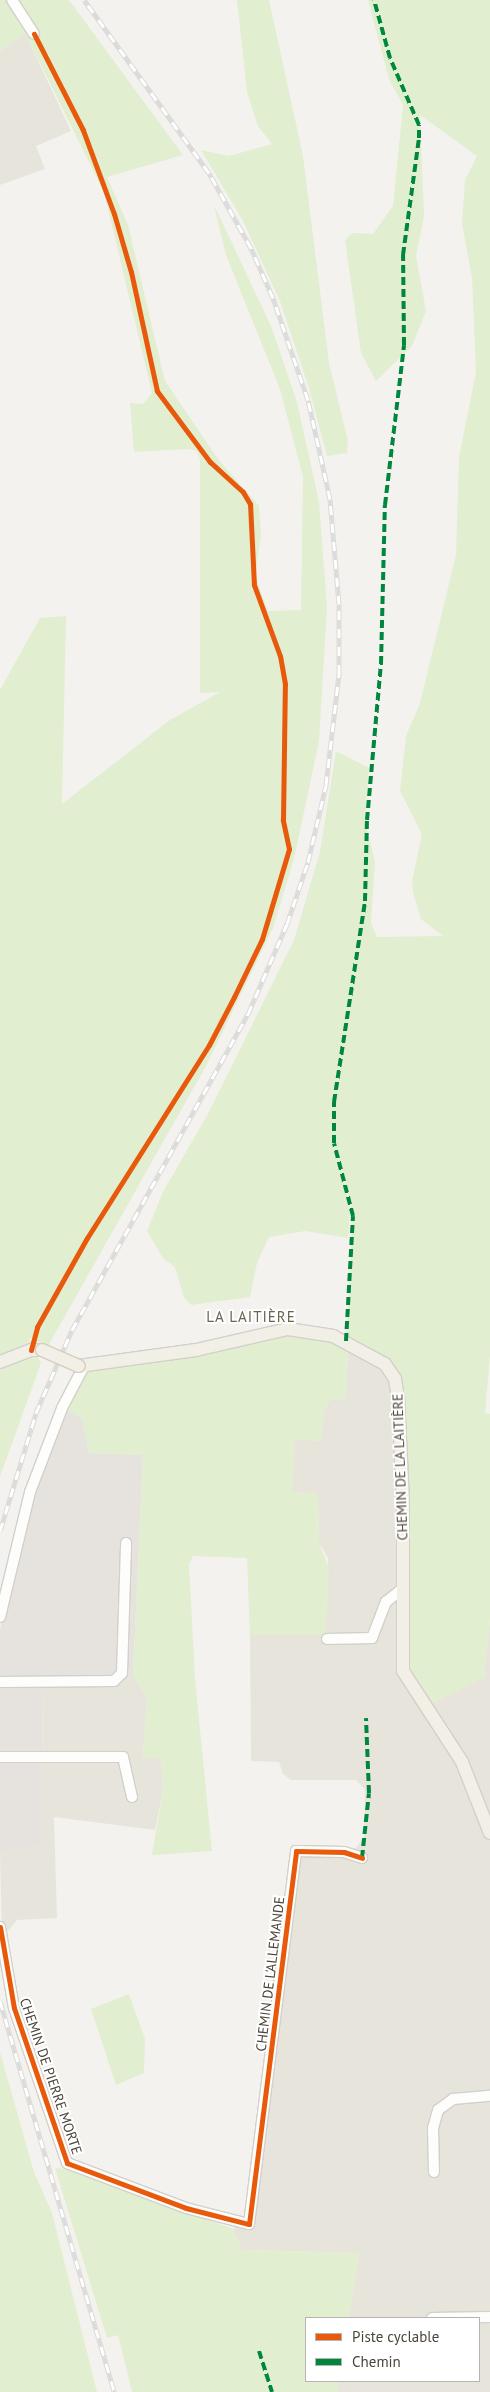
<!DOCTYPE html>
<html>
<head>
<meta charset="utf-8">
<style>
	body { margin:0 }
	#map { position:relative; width:490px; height:2392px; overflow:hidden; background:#f4f2ee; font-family:"PT Sans",sans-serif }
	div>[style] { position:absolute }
	.residential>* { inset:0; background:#e7e4dc }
	.industrial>* { inset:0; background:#e6e2de }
	.green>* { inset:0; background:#e1eecf }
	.roads { filter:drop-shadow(1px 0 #d2d0cb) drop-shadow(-1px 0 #d2d0cb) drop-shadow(0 1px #d2d0cb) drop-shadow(0 -1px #d2d0cb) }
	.minor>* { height:10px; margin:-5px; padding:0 5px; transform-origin:5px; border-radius:5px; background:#fdfdfc }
	.major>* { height:12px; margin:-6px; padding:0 6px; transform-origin:6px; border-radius:6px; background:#f2efe6 }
	.rail>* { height:5px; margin-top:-2.5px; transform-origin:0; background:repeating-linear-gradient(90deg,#fff 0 9px,#dbdbda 0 18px); box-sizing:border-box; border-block:1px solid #dbdbda }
	.bridges { filter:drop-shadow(1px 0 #d6cebb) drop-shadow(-1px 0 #d6cebb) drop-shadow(0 1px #d6cebb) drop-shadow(0 -1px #d6cebb) }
	.major-bridge>* { height:12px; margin:-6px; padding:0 6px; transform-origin:6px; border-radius:6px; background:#f2efe6 }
	.quiet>* { height:4px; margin-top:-2px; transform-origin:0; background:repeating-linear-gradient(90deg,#00873e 0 8px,transparent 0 12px) }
	.cycleway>* { height:5px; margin:-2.5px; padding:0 2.5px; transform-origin:2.5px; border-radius:2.5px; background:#e8590c }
	span { translate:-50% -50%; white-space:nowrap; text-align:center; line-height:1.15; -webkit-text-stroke:4px #fff; paint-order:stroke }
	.street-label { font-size:14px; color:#4b4439 }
	.neighbourhood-label { font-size:15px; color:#6e6250; letter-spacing:1px }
	.legend { position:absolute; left:305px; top:2317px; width:175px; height:65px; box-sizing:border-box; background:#fff; border:1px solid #b7b4b0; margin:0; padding:6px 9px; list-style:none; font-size:15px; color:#4b4439 }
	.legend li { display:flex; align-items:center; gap:10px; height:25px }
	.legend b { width:25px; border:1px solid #b7b4b0 }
</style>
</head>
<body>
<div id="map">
	<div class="residential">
		<div style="clip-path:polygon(25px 33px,71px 131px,36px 146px,45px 169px,0 185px,0 51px)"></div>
		<div style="clip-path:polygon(348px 1348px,398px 1378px,484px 1678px,490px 1619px,490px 2392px,337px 2392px,339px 2381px,479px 2381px,479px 2318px,349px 2318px,359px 2253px,242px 2250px,233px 2229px,251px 2213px,296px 1851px,344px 1852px,356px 1848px,364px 1837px,365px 1789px,356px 1780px,291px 1780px,283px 1774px,279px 1762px,251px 1761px,250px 1635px,325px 1635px,328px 1558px,319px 1543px,318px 1494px,292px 1492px,295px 1439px,321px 1441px,324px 1410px,330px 1400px,346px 1399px)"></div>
		<div style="clip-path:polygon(133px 1674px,147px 1697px,143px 1757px,161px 1758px,163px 1790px,155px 1830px,54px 1817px,57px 1918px,17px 1920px,2px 1938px,0 1852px,41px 1847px,43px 1682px,102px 1681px)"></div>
	</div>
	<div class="industrial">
		<div style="clip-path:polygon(62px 1408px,82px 1418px,89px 1453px,143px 1455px,133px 1674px,102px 1681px,43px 1682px,41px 1847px,0 1852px,0 1630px,14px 1553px)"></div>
	</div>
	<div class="green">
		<div style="clip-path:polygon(0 0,69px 0,183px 155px,107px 177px,128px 225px,165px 381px,218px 459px,259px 506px,261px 536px,255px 577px,268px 611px,301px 610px,303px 477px,280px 389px,226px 255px,214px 205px,271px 326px,297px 402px,319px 502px,327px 607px,319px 741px,294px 859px,273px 928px,206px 1066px,48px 1346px,29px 1338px,41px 1363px,0 1477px,0 690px,40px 618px,66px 616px,62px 804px,170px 720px,220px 692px,200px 693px,200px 459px,197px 451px,188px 449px,134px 452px,130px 403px,143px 404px,152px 393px,104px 192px,25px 33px,0 51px)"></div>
		<div style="clip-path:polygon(237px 0,269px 0,303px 156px,329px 363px,348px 441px,347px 453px,327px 456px,309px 388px,280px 301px,243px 221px,201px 150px,229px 156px,272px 144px,258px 126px,247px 92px)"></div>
		<div style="clip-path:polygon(368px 0,490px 0,490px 1355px,485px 1413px,490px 1414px,490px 1619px,484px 1678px,425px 1707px,406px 1680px,398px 1378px,348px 1348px,346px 1399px,330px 1400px,324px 1410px,321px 1441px,295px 1440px,292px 1492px,318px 1494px,319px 1543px,329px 1568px,326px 1635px,250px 1635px,247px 1558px,193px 1556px,189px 1564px,195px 1679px,212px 1851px,152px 1855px,163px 1790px,161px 1758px,143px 1758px,147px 1697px,133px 1674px,143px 1455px,89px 1453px,82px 1418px,62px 1408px,84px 1366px,288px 1329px,346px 1340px,353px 1216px,342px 1167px,350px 1211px,348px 1238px,305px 1231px,269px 1237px,257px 1263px,250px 1297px,191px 1305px,184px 1298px,175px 1267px,163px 1258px,147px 1231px,164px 1190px,208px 1114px,294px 940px,320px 852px,336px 751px,369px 768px,365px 821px,375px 862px,371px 923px,377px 937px,443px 936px,421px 919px,414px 896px,412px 882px,422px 834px,400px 791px,406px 736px,420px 703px,456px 555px,459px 457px,476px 372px,472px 278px,462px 224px,465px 180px,477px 156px,420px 115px,424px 216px,416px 256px,426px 311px,412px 346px,376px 381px,361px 353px,345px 240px,352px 233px,373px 234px,393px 206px,403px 105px,389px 79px)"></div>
		<div style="clip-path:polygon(129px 1994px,145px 2039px,144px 2073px,116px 2085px,91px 2009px)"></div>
		<div style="clip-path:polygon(0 2052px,34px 2172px,52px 2213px,97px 2392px,0 2392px)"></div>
		<div style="clip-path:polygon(55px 2168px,75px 2170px,233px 2229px,242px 2250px,359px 2253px,349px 2318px,306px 2318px,306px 2381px,339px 2381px,337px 2392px,132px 2392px,118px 2335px,107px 2338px)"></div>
	</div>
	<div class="roads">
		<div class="minor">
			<div style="left:12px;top:0;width:40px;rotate:57.1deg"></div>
			<div style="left:0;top:1617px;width:129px;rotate:-76.5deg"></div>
			<div style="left:30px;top:1492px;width:90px;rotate:-69.1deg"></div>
			<div style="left:62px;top:1408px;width:47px;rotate:-62.4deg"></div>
			<div style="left:327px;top:1639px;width:45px;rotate:-1.3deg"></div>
			<div style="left:372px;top:1638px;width:39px;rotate:-69deg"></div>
			<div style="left:386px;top:1602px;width:22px;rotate:-39deg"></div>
			<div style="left:0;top:1682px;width:114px;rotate:-0.5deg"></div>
			<div style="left:114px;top:1681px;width:11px;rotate:-45deg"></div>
			<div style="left:122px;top:1673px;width:130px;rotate:-88.2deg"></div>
			<div style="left:0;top:1757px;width:123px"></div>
			<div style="left:123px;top:1757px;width:41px;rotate:77.3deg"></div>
			<div style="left:0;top:1927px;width:82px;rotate:80.2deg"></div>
			<div style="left:14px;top:2008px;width:164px;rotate:71.1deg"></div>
			<div style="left:67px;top:2163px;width:127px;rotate:20.7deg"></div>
			<div style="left:186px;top:2208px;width:65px;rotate:14.3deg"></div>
			<div style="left:249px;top:2224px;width:376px;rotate:-82.8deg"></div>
			<div style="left:296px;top:1851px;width:48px;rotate:1.2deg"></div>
			<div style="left:344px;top:1852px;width:19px;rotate:18deg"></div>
			<div style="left:434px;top:2172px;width:44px;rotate:-91.3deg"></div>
			<div style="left:433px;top:2128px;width:19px;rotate:-74deg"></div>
			<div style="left:438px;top:2110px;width:19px;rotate:-36deg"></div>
			<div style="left:453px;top:2099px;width:37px;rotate:-5deg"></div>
			<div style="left:432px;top:2318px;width:58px;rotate:-1deg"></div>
		</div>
		<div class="major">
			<div style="left:0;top:1362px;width:33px;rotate:-21deg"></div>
			<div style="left:31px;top:1350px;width:11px"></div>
			<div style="left:79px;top:1366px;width:118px;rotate:-7.8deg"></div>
			<div style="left:196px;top:1350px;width:94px;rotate:-12.9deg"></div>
			<div style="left:288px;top:1329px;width:46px;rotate:8.8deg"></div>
			<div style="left:333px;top:1336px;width:59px;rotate:28.3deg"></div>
			<div style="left:385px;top:1364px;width:18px;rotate:56deg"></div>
			<div style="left:395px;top:1379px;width:18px;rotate:81deg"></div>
			<div style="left:398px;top:1397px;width:101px;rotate:87.2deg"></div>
			<div style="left:403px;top:1498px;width:173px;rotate:90deg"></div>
			<div style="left:403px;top:1671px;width:108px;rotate:57deg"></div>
			<div style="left:462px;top:1762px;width:76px;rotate:68.5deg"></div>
		</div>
	</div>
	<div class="rail">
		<div style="left:0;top:1531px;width:123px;rotate:-73deg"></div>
		<div style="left:36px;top:1413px;width:90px;rotate:-66.6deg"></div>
		<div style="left:72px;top:1330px;width:362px;rotate:-60.9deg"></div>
		<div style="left:248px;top:1014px;width:98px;rotate:-66.6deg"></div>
		<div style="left:287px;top:924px;width:65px;rotate:-71.3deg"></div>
		<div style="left:308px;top:862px;width:79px;rotate:-76.8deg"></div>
		<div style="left:326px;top:785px;width:112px;rotate:-83.3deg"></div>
		<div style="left:339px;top:674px;width:70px;rotate:-90deg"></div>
		<div style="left:339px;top:604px;width:105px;rotate:-94.9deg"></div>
		<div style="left:330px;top:499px;width:101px;rotate:-102.5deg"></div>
		<div style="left:308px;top:400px;width:108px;rotate:-108.9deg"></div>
		<div style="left:273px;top:298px;width:55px;rotate:-113.7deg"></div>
		<div style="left:251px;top:248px;width:86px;rotate:-119.2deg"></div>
		<div style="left:209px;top:173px;width:213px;rotate:-125.8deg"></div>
		<div style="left:0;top:2001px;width:407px;rotate:73.7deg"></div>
	</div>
	<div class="bridges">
		<div class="major-bridge">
			<div style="left:42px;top:1350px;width:40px;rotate:23.4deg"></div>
		</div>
	</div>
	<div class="quiet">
		<div style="left:346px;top:1341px;width:125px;rotate:-86.8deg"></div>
		<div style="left:353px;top:1216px;width:75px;rotate:-104.6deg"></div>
		<div style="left:334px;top:1143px;width:41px;rotate:-90deg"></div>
		<div style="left:334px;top:1102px;width:203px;rotate:-81.2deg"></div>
		<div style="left:365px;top:901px;width:81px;rotate:-88.6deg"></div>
		<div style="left:367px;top:820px;width:157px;rotate:-84.9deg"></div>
		<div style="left:381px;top:664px;width:159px;rotate:-88.6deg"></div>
		<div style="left:385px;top:505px;width:161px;rotate:-83.2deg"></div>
		<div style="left:404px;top:345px;width:90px;rotate:-90.6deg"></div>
		<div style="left:403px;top:255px;width:118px;rotate:-82.2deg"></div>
		<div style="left:419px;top:138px;width:13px;rotate:-90deg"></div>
		<div style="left:419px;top:125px;width:73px;rotate:-113.4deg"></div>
		<div style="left:390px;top:58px;width:60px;rotate:-105.4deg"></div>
		<div style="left:362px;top:1858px;width:65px;rotate:-83.9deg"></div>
		<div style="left:369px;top:1793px;width:75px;rotate:-92.3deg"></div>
		<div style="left:259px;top:2351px;width:43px;rotate:72.4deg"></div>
	</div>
	<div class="cycleway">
		<div style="left:31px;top:1350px;width:24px;rotate:-75deg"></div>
		<div style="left:37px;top:1327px;width:102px;rotate:-60.7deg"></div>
		<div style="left:87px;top:1238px;width:228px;rotate:-57.7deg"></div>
		<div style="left:209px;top:1045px;width:54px;rotate:-62.5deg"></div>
		<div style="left:234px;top:997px;width:64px;rotate:-64.2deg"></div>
		<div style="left:262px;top:939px;width:94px;rotate:-73.3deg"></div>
		<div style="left:289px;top:849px;width:30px;rotate:-102deg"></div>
		<div style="left:283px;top:820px;width:136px;rotate:-89.2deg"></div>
		<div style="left:285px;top:684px;width:28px;rotate:-100deg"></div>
		<div style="left:280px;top:656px;width:76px;rotate:-110.1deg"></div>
		<div style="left:254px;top:585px;width:81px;rotate:-92.8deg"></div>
		<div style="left:250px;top:504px;width:14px;rotate:-120deg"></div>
		<div style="left:243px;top:492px;width:45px;rotate:-137.7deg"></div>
		<div style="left:210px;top:462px;width:89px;rotate:-126.7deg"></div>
		<div style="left:157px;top:391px;width:122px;rotate:-102.3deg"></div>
		<div style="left:131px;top:272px;width:60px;rotate:-106.3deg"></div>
		<div style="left:114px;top:214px;width:90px;rotate:-110.3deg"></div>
		<div style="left:83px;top:130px;width:108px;rotate:-117deg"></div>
		<div style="left:0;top:1927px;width:82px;rotate:80.2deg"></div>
		<div style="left:14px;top:2008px;width:164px;rotate:71.1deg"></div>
		<div style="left:67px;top:2163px;width:127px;rotate:20.7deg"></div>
		<div style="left:186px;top:2208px;width:65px;rotate:14.3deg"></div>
		<div style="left:249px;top:2224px;width:376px;rotate:-82.8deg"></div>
		<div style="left:296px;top:1851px;width:48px;rotate:1.2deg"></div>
		<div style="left:344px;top:1852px;width:19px;rotate:18deg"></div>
	</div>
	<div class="street-label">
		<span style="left:400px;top:1467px;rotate:-92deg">CHEMIN DE LA LAITIÈRE</span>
		<span style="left:270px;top:1974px;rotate:-83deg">CHEMIN DE L'ALLEMANDE</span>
		<span style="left:51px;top:2076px;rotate:71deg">CHEMIN DE PIERRE MORTE</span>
	</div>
	<div class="neighbourhood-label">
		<span style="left:251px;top:1317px">LA LAITIÈRE</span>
	</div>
	<ul class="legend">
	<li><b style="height:6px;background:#e8590c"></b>Piste cyclable</li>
	<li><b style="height:6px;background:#00873e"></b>Chemin</li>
	</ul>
</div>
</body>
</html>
